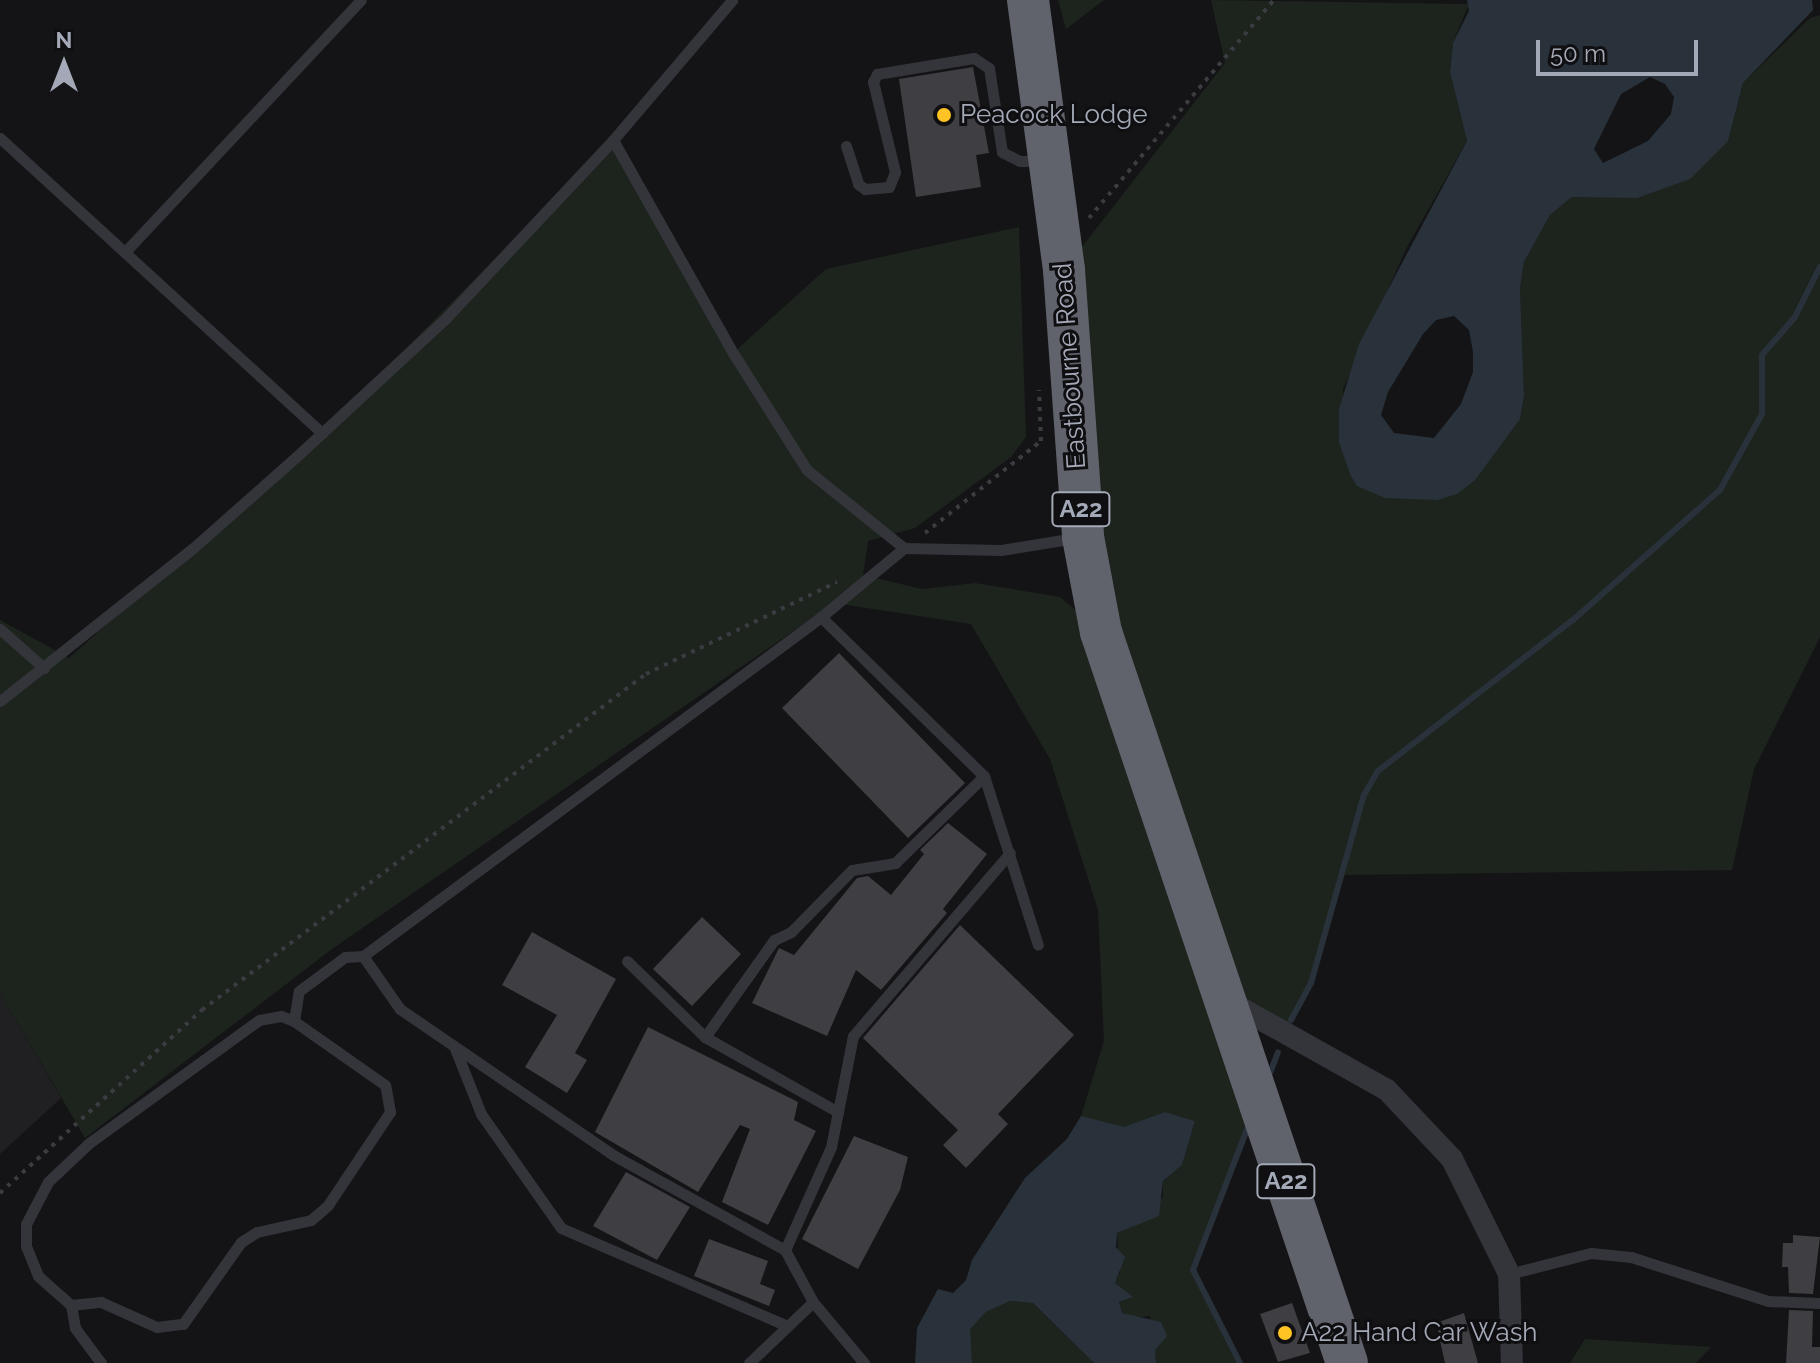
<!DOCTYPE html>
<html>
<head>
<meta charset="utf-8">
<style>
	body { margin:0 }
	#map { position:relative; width:1820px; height:1363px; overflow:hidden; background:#141416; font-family:Raleway,sans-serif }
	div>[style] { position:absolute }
	.built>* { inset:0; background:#202023 }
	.green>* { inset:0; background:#1c241d }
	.water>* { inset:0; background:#29323b }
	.stream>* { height:6px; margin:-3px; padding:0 3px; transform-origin:3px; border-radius:3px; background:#29323b }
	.building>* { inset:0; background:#3e3e43 }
	.path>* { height:4px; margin-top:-2px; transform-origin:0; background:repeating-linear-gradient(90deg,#3a3c42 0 4px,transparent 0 10px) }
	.lane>* { height:11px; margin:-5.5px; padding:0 5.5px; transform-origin:5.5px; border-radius:5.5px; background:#34353b }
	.street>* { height:22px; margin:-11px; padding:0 11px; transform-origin:11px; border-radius:11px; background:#34353b }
	.highway>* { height:42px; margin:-21px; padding:0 21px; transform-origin:21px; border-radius:21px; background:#60636c }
	.dots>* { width:22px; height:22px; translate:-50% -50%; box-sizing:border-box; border:4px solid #0f0f11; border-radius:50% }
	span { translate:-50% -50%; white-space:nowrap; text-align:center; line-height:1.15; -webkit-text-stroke:6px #0f0f11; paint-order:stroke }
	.shield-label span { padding:2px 6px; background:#0f0f11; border:2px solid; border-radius:6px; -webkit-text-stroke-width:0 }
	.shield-label { font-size:24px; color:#a4a9b7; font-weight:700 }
	.poi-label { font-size:26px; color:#a4a9b7 }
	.left { translate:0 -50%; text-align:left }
	.street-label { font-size:26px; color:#a4a9b7 }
	.north { position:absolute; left:24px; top:24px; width:80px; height:80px; -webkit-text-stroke:6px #0f0f11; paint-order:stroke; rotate:0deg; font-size:22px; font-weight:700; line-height:32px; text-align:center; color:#a4a9b7 }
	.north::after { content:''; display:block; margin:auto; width:28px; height:36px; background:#a4a9b7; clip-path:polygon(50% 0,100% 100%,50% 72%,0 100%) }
	.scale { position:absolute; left:1536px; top:40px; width:162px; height:36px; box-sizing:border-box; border:4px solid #a4a9b7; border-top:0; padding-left:10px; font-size:24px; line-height:28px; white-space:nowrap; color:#a4a9b7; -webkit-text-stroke:6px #0f0f11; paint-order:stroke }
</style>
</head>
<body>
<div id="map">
	<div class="built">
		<div style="clip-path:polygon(0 993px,61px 1098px,0 1154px)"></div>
	</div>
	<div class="green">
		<div style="clip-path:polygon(1058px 0,1104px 0,1066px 29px)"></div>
		<div style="clip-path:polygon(1211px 0,1469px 4px,1453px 43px,1450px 72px,1467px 141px,1407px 247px,1343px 389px,1350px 474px,1520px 419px,1524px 396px,1520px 288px,1524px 262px,1550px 215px,1572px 197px,1728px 141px,1743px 83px,1810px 18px,1820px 15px,1820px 637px,1754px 769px,1732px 870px,1342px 875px,1311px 983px,1285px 1034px,1227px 1000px,1254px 1112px,1193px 1270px,1240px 1363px,1156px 1363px,1150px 1316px,1133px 1318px,1122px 1313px,1119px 1302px,1132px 1298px,1115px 1283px,1120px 1272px,1117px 1233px,1145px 1221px,1163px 1197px,1163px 1181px,1182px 1165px,1195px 1121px,1165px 1112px,1124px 1128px,1081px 1116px,1104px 1041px,1098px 910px,1050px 759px,971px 624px,834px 603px,332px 949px,85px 1138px,0 993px,0 620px,69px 658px,322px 433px,613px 140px,733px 353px,826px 269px,1019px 227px,1026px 437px,1011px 457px,915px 528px,868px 541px,863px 575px,922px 589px,975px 583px,1060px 597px,1100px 631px,1064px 270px,1225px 63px)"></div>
		<div style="clip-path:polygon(1010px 1301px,1033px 1303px,1094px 1363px,972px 1363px,969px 1329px,986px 1312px)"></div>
		<div style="clip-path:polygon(1585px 1339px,1711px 1347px,1696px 1363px,1570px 1363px)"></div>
	</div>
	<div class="water">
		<div style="clip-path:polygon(evenodd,1467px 0,1812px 0,1813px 10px,1743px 83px,1728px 141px,1690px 179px,1637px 198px,1572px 197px,1550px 215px,1524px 262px,1520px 288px,1524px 396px,1520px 419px,1475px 480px,1457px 494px,1437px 500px,1385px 498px,1357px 486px,1350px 474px,1339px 442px,1339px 409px,1359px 344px,1467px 141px,1450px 72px,1453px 43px,1469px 11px,1467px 0,1650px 77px,1665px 84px,1674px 97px,1671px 114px,1648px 141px,1603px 163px,1594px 149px,1621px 94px,1650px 77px,1467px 0,1454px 316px,1469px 330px,1473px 352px,1473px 372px,1461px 404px,1434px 438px,1394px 433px,1381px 415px,1388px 392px,1423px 334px,1436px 320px,1454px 316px)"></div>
		<div style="clip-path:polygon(1165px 1112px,1195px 1121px,1182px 1165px,1163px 1181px,1159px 1216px,1117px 1233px,1116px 1247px,1125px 1257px,1115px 1283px,1133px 1297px,1119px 1302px,1122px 1313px,1161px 1322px,1167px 1336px,1155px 1350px,1156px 1363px,1094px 1363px,1033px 1303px,1010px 1301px,986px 1312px,970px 1329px,972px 1363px,915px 1363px,917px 1328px,938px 1289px,953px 1293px,966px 1280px,972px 1260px,1025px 1178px,1067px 1139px,1081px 1116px,1124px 1127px)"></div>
	</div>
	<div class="stream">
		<div style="left:1291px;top:1020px;width:42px;rotate:-61.6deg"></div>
		<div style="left:1311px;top:983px;width:195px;rotate:-74.3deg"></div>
		<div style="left:1364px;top:795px;width:28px;rotate:-60deg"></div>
		<div style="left:1378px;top:771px;width:247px;rotate:-37.8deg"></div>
		<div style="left:1573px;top:620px;width:196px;rotate:-41.5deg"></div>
		<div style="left:1720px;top:490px;width:87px;rotate:-61.1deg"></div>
		<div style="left:1762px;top:414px;width:59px;rotate:-90deg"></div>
		<div style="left:1762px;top:355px;width:50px;rotate:-49deg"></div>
		<div style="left:1795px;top:317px;width:56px;rotate:-63.4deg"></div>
		<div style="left:1270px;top:1073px;width:22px;rotate:-69deg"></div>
		<div style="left:1240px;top:1363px;width:104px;rotate:-116.8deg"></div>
		<div style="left:1193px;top:1270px;width:156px;rotate:-69deg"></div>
	</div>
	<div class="building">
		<div style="clip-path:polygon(973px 67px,989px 153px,976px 155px,981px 187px,916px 197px,899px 79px)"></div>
		<div style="clip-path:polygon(839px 653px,965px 783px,908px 838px,782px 708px)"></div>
		<div style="clip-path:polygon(948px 823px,987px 854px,943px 909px,947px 913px,881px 990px,856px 970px,827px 1036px,752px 1003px,779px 948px,794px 955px,857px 878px,868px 876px,891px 895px,924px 854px,920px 850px)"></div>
		<div style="clip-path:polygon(702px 917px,741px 954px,692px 1006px,653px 969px)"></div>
		<div style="clip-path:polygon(960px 925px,1074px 1035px,998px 1114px,1008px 1124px,966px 1168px,943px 1145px,958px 1130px,863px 1038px)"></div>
		<div style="clip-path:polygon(532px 932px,616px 979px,575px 1053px,587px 1060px,567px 1093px,525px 1067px,557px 1015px,502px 985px)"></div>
		<div style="clip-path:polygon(648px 1027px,798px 1102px,794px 1120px,816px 1131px,768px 1225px,722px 1202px,750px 1129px,740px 1125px,698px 1192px,595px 1132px)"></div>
		<div style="clip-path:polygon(854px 1136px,908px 1157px,900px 1190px,858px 1269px,802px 1239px)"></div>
		<div style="clip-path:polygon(626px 1172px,690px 1207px,657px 1260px,593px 1226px)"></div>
		<div style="clip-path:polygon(1793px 1235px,1820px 1237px,1813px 1294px,1789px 1293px,1788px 1267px,1782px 1267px,1783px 1243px,1793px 1243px)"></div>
		<div style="clip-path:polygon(709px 1239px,768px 1261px,760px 1284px,775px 1290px,769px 1306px,694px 1276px)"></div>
		<div style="clip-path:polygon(1292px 1303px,1310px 1353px,1278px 1362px,1260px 1314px)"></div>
		<div style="clip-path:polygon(1789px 1310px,1813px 1311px,1812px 1347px,1820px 1347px,1820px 1363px,1786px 1363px)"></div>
		<div style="clip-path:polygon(1464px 1313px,1478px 1363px,1445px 1363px,1436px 1323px)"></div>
	</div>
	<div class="path">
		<div style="left:1089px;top:218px;width:286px;rotate:-49.7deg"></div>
		<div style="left:925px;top:533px;width:148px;rotate:-38.4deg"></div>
		<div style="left:1041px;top:441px;width:51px;rotate:-92.2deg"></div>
		<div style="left:0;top:1193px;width:273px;rotate:-42.2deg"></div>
		<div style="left:202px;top:1010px;width:557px;rotate:-37.12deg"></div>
		<div style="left:646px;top:674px;width:212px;rotate:-25.7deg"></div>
	</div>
	<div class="lane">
		<div style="left:0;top:138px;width:437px;rotate:42.5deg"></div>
		<div style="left:613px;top:140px;width:184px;rotate:-49.6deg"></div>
		<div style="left:846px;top:146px;width:40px;rotate:72deg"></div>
		<div style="left:858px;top:184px;width:9px;rotate:36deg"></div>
		<div style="left:865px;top:189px;width:24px;rotate:-5deg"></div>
		<div style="left:889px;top:187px;width:16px;rotate:-68deg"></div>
		<div style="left:895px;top:172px;width:93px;rotate:-103.7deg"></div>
		<div style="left:873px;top:82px;width:9px;rotate:-63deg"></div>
		<div style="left:877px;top:74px;width:98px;rotate:-9.4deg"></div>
		<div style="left:974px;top:58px;width:18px;rotate:34deg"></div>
		<div style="left:989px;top:68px;width:85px;rotate:81.2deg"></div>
		<div style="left:1002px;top:152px;width:20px;rotate:27deg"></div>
		<div style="left:1020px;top:161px;width:24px"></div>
		<div style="left:125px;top:252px;width:345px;rotate:-46.9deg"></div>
		<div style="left:904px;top:548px;width:108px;rotate:140.3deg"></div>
		<div style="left:821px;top:617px;width:228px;rotate:44.3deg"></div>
		<div style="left:984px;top:776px;width:177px;rotate:72.3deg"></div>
		<div style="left:821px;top:617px;width:570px;rotate:143.49deg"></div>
		<div style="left:363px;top:956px;width:65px;rotate:55.1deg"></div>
		<div style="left:400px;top:1009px;width:258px;rotate:34.4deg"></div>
		<div style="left:613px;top:1155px;width:196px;rotate:28.9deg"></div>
		<div style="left:785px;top:1250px;width:113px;rotate:-65.9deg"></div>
		<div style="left:831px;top:1147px;width:113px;rotate:-78.8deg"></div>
		<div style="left:853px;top:1036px;width:241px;rotate:-49.4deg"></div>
		<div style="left:0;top:629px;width:59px;rotate:41.6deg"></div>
		<div style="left:0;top:701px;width:245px;rotate:-38.4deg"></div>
		<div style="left:192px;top:549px;width:139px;rotate:-41.5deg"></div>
		<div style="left:296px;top:457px;width:205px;rotate:-42.8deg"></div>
		<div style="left:446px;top:318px;width:244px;rotate:-46.8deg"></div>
		<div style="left:613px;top:140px;width:244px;rotate:60.6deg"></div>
		<div style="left:733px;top:353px;width:138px;rotate:57.7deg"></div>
		<div style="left:807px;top:470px;width:124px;rotate:38.8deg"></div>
		<div style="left:904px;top:548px;width:97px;rotate:1.2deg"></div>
		<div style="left:1001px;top:550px;width:75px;rotate:-9.2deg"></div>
		<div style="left:627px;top:961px;width:109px;rotate:44.3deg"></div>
		<div style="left:294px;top:1021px;width:14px;rotate:-159deg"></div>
		<div style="left:281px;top:1016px;width:22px;rotate:170deg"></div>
		<div style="left:259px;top:1020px;width:211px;rotate:144.1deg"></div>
		<div style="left:88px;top:1144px;width:55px;rotate:136.5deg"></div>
		<div style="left:48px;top:1182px;width:47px;rotate:117.6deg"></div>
		<div style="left:26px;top:1224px;width:22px;rotate:90deg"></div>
		<div style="left:26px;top:1246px;width:32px;rotate:68deg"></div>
		<div style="left:38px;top:1276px;width:44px;rotate:41.3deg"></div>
		<div style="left:71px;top:1305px;width:30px;rotate:-6deg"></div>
		<div style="left:101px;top:1302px;width:61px;rotate:24.1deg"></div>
		<div style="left:157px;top:1327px;width:26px;rotate:-7deg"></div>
		<div style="left:183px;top:1324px;width:100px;rotate:-54.7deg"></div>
		<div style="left:241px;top:1242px;width:19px;rotate:-32deg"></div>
		<div style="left:257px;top:1232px;width:55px;rotate:-12.5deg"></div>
		<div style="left:311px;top:1220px;width:23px;rotate:-41deg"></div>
		<div style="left:328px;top:1205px;width:112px;rotate:-56.3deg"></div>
		<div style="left:390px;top:1112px;width:27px;rotate:-100deg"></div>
		<div style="left:385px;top:1085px;width:111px;rotate:-144.9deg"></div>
		<div style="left:294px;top:1021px;width:30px;rotate:-81deg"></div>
		<div style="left:299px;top:991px;width:57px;rotate:-36.5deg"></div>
		<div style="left:345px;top:957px;width:18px;rotate:-3deg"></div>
		<div style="left:454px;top:1046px;width:73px;rotate:68.3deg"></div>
		<div style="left:481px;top:1114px;width:139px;rotate:54.9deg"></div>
		<div style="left:561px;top:1228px;width:247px;rotate:23.4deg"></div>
		<div style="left:838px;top:1112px;width:153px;rotate:-150.6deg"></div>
		<div style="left:705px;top:1037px;width:119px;rotate:-54.6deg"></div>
		<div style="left:774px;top:940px;width:19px;rotate:-25deg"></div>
		<div style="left:791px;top:932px;width:87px;rotate:-45.5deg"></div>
		<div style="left:852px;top:870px;width:44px;rotate:-9.2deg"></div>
		<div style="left:895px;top:863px;width:124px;rotate:-44.3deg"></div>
		<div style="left:785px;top:1250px;width:59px;rotate:61.7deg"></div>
		<div style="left:813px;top:1302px;width:80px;rotate:50.1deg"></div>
		<div style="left:1509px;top:1274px;width:85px;rotate:-14.4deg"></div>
		<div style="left:1591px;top:1253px;width:40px;rotate:5.7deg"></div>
		<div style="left:1631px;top:1257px;width:144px;rotate:17.8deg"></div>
		<div style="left:1768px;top:1301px;width:52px;rotate:2.2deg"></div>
		<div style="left:71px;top:1305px;width:23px;rotate:80deg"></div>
		<div style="left:75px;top:1328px;width:44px;rotate:53.4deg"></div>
		<div style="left:749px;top:1363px;width:88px;rotate:-43.6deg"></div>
	</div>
	<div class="street">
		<div style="left:1228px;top:1001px;width:182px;rotate:29.2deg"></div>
		<div style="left:1387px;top:1090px;width:95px;rotate:46.7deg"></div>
		<div style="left:1452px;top:1159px;width:128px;rotate:63.6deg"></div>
		<div style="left:1509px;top:1274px;width:89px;rotate:88.1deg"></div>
	</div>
	<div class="highway">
		<div style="left:1028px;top:0;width:272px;rotate:82.4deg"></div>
		<div style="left:1064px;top:270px;width:268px;rotate:85.9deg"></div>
		<div style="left:1083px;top:537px;width:97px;rotate:79.3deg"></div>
		<div style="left:1101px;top:632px;width:771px;rotate:71.4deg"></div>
	</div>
	<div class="dots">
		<div style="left:944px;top:115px;background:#ffc323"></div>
		<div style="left:1285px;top:1333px;background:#ffc323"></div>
	</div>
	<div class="shield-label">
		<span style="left:1081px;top:509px">A22</span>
		<span style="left:1286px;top:1181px">A22</span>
	</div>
	<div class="poi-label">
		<span class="left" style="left:960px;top:115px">Peacock Lodge</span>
		<span class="left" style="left:1301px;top:1333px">A22 Hand Car Wash</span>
	</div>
	<div class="street-label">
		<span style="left:1070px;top:366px;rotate:-94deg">Eastbourne Road</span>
	</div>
	<div class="north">N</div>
	<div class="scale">50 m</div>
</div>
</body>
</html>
